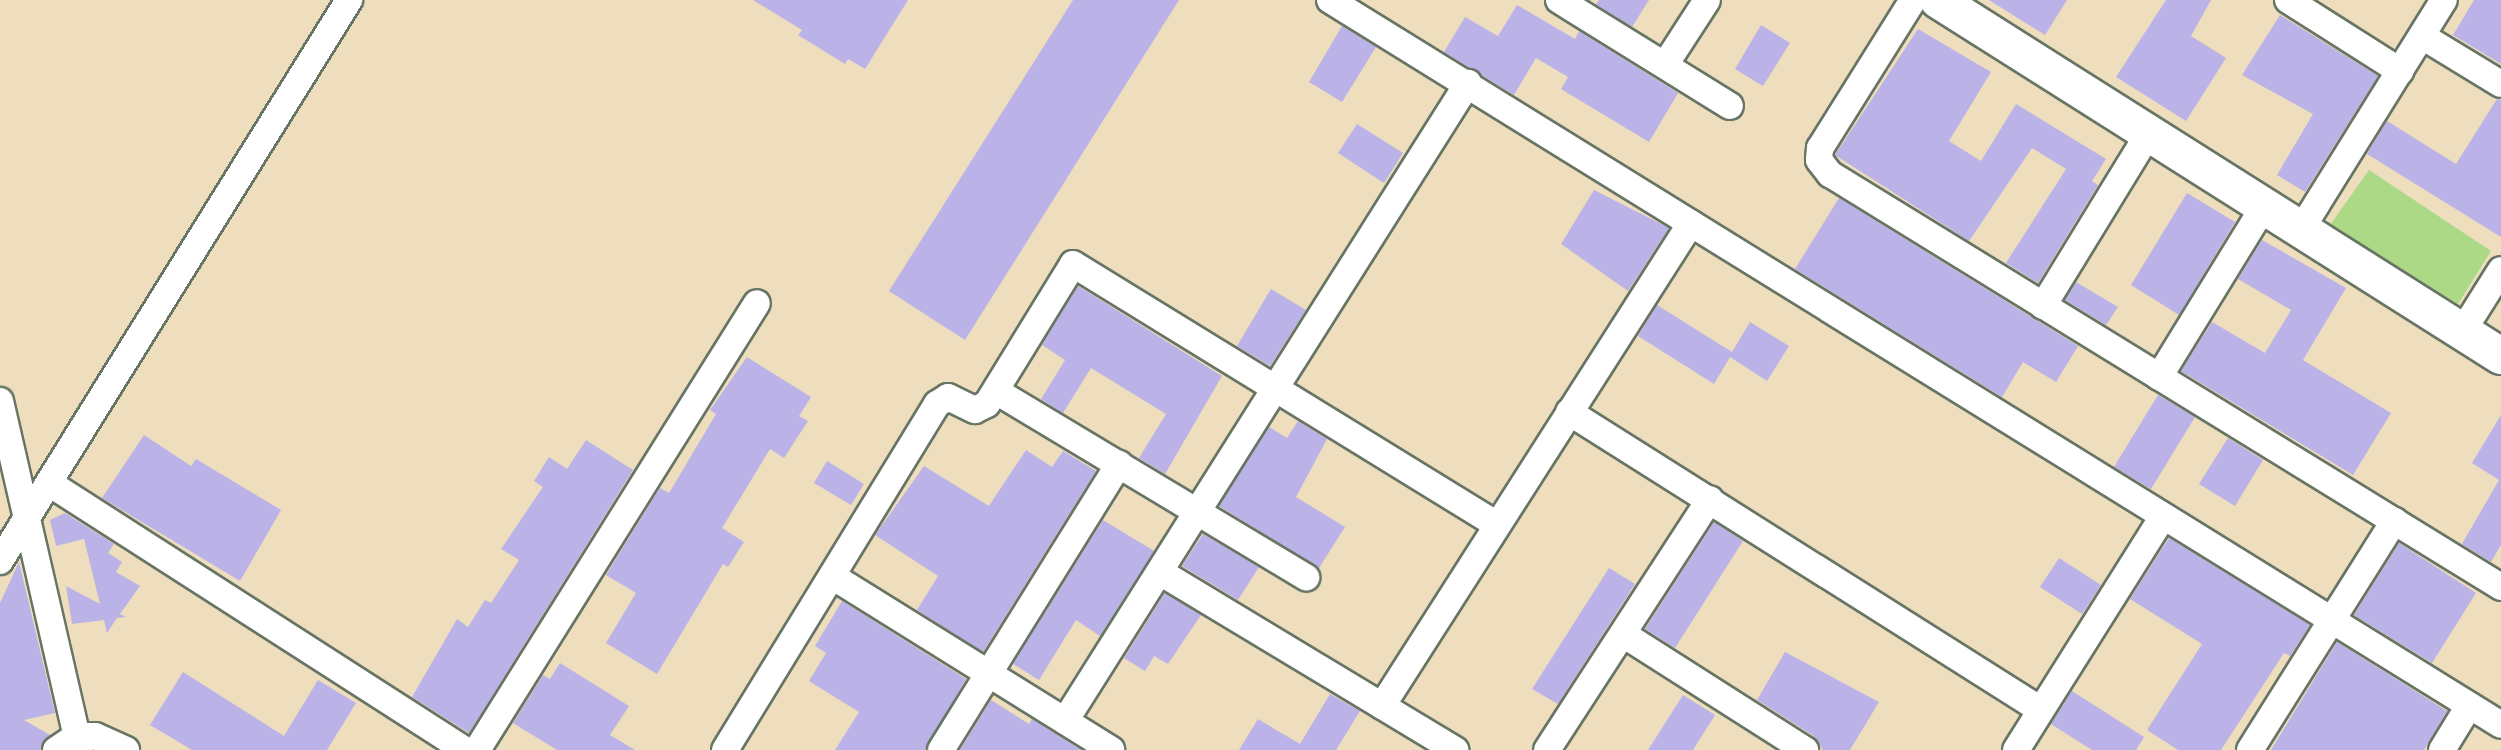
<!DOCTYPE html>
<html>
<head>
<meta charset="utf-8">
<style>
	body { margin:0 }
	#map { position:relative; width:2501px; height:750px; overflow:hidden; background:#eedebd; font-family:"Shantell Sans",sans-serif }
	div>[style] { position:absolute }
	.green>* { inset:0; background:#abd986 }
	.building>* { inset:0; background:#bbb2e8 }
	.roads { filter:drop-shadow(2px 0 #677564) drop-shadow(-2px 0 #677564) drop-shadow(0 2px #677564) drop-shadow(0 -2px #677564) }
	.street>* { height:26px; margin:-13px; padding:0 13px; transform-origin:13px; border-radius:13px; background:#fff }
	.secondary>* { height:36px; margin:-18px; padding:0 18px; transform-origin:18px; border-radius:18px; background:#fff }
	span { translate:-50% -50%; white-space:nowrap; text-align:center; line-height:1.15; -webkit-text-stroke:6px #fbf7ec; paint-order:stroke }
</style>
</head>
<body>
<div id="map">
	<div class="green">
		<div style="clip-path:polygon(2369px 170px,2491px 251px,2458px 304px,2330px 225px)"></div>
	</div>
	<div class="building">
		<div style="clip-path:polygon(753px 0,908px 0,865px 69px,848px 59px,845px 64px,798px 35px,802px 30px)"></div>
		<div style="clip-path:polygon(1073px 0,1179px 0,965px 340px,889px 291px)"></div>
		<div style="clip-path:polygon(1599px 0,1649px 0,1632px 27px,1596px 4px)"></div>
		<div style="clip-path:polygon(1989px 0,2067px 0,2045px 35px)"></div>
		<div style="clip-path:polygon(2166px 0,2211px 0,2191px 36px,2226px 58px,2186px 121px,2116px 77px)"></div>
		<div style="clip-path:polygon(2474px 0,2501px 0,2501px 64px,2453px 35px)"></div>
		<div style="clip-path:polygon(1517px 5px,1575px 39px,1579px 31px,1678px 93px,1649px 142px,1561px 89px,1568px 77px,1536px 58px,1514px 95px,1444px 52px,1465px 17px,1498px 36px)"></div>
		<div style="clip-path:polygon(2280px 15px,2378px 76px,2305px 192px,2277px 175px,2313px 114px,2242px 75px)"></div>
		<div style="clip-path:polygon(1761px 25px,1790px 43px,1763px 86px,1735px 69px)"></div>
		<div style="clip-path:polygon(1342px 26px,1376px 47px,1342px 102px,1309px 82px)"></div>
		<div style="clip-path:polygon(1918px 29px,1991px 72px,1949px 141px,1981px 161px,2016px 104px,2106px 159px,2092px 181px,2098px 185px,2038px 283px,2006px 263px,2066px 169px,2032px 148px,1969px 241px,1835px 155px)"></div>
		<div style="clip-path:polygon(2497px 99px,2501px 100px,2501px 237px,2367px 154px,2387px 121px,2456px 164px)"></div>
		<div style="clip-path:polygon(1357px 124px,1403px 153px,1384px 183px,1338px 153px)"></div>
		<div style="clip-path:polygon(1594px 190px,1669px 228px,1628px 291px,1561px 244px)"></div>
		<div style="clip-path:polygon(2187px 193px,2235px 222px,2179px 315px,2131px 285px)"></div>
		<div style="clip-path:polygon(1839px 198px,2078px 346px,2056px 382px,2023px 362px,2002px 397px,1795px 269px)"></div>
		<div style="clip-path:polygon(2262px 240px,2346px 288px,2303px 360px,2391px 413px,2353px 475px,2181px 371px,2212px 322px,2265px 353px,2291px 310px,2238px 279px)"></div>
		<div style="clip-path:polygon(2076px 282px,2118px 307px,2106px 325px,2065px 300px)"></div>
		<div style="clip-path:polygon(1078px 286px,1222px 376px,1165px 474px,1139px 458px,1166px 414px,1091px 368px,1063px 413px,1041px 399px,1065px 360px,1042px 345px)"></div>
		<div style="clip-path:polygon(1271px 289px,1306px 310px,1270px 366px,1237px 346px)"></div>
		<div style="clip-path:polygon(1657px 305px,1732px 352px,1750px 322px,1789px 346px,1767px 381px,1730px 357px,1714px 384px,1638px 336px)"></div>
		<div style="clip-path:polygon(747px 357px,811px 397px,799px 416px,808px 421px,784px 458px,770px 449px,722px 528px,744px 542px,728px 567px,723px 564px,657px 674px,606px 643px,636px 593px,606px 575px,660px 488px,669px 493px,716px 414px,710px 410px)"></div>
		<div style="clip-path:polygon(2158px 395px,2195px 417px,2151px 489px,2114px 467px)"></div>
		<div style="clip-path:polygon(2501px 415px,2501px 545px,2491px 562px,2462px 544px,2499px 480px,2472px 463px)"></div>
		<div style="clip-path:polygon(1298px 421px,1327px 439px,1296px 497px,1345px 527px,1319px 568px,1219px 506px,1269px 427px,1287px 438px)"></div>
		<div style="clip-path:polygon(144px 435px,191px 466px,196px 459px,281px 510px,240px 581px,102px 498px)"></div>
		<div style="clip-path:polygon(2228px 438px,2263px 460px,2235px 506px,2199px 484px)"></div>
		<div style="clip-path:polygon(586px 440px,633px 470px,469px 733px,412px 697px,457px 619px,468px 627px,485px 600px,491px 603px,519px 560px,501px 549px,543px 487px,534px 481px,549px 457px,567px 469px)"></div>
		<div style="clip-path:polygon(1026px 450px,1052px 467px,1063px 451px,1096px 471px,983px 652px,917px 610px,938px 576px,875px 535px,924px 466px,989px 506px)"></div>
		<div style="clip-path:polygon(827px 461px,864px 484px,851px 505px,814px 483px)"></div>
		<div style="clip-path:polygon(65px 513px,114px 544px,108px 553px,122px 562px,116px 572px,140px 586px,120px 614px,126px 617px,117px 618px,107px 633px,104px 620px,72px 624px,66px 586px,100px 604px,84px 539px,56px 546px,50px 520px)"></div>
		<div style="clip-path:polygon(1103px 520px,1154px 551px,1100px 636px,1076px 620px,1039px 680px,1013px 664px)"></div>
		<div style="clip-path:polygon(1714px 522px,1743px 541px,1675px 648px,1645px 629px)"></div>
		<div style="clip-path:polygon(1203px 534px,1259px 567px,1238px 600px,1182px 566px)"></div>
		<div style="clip-path:polygon(2169px 538px,2310px 625px,2290px 656px,2284px 653px,2221px 750px,2178px 750px,2147px 730px,2202px 644px,2130px 599px)"></div>
		<div style="clip-path:polygon(2399px 543px,2476px 593px,2432px 663px,2354px 615px)"></div>
		<div style="clip-path:polygon(2059px 558px,2101px 585px,2082px 614px,2040px 587px)"></div>
		<div style="clip-path:polygon(19px 562px,55px 713px,24px 720px,50px 735px,40px 750px,0 750px,0 603px)"></div>
		<div style="clip-path:polygon(1609px 568px,1635px 584px,1558px 704px,1532px 689px)"></div>
		<div style="clip-path:polygon(1165px 593px,1201px 615px,1168px 664px,1154px 656px,1145px 671px,1124px 658px)"></div>
		<div style="clip-path:polygon(842px 601px,966px 679px,925px 750px,835px 750px,859px 712px,809px 681px,826px 653px,815px 646px)"></div>
		<div style="clip-path:polygon(2337px 642px,2447px 711px,2424px 750px,2271px 750px)"></div>
		<div style="clip-path:polygon(1785px 652px,1879px 702px,1850px 750px,1823px 750px,1814px 736px,1757px 700px)"></div>
		<div style="clip-path:polygon(560px 663px,629px 706px,610px 735px,635px 750px,557px 750px,513px 723px,543px 675px,550px 679px)"></div>
		<div style="clip-path:polygon(183px 672px,284px 736px,318px 680px,356px 703px,327px 750px,192px 750px,150px 725px)"></div>
		<div style="clip-path:polygon(2072px 691px,2144px 737px,2136px 750px,2092px 750px,2051px 724px)"></div>
		<div style="clip-path:polygon(1330px 694px,1360px 711px,1336px 750px,1239px 750px,1258px 719px,1300px 744px)"></div>
		<div style="clip-path:polygon(1683px 695px,1715px 715px,1693px 750px,1648px 750px)"></div>
		<div style="clip-path:polygon(991px 700px,1029px 724px,1032px 719px,1081px 750px,960px 750px)"></div>
	</div>
	<div class="roads">
		<div class="street">
			<div style="left:1330px;top:0;width:1377px;rotate:31.76deg"></div>
			<div style="left:1559px;top:0;width:201px;rotate:31.8deg"></div>
			<div style="left:1913px;top:0;width:175px;rotate:122.1deg"></div>
			<div style="left:1820px;top:148px;width:12px;rotate:95deg"></div>
			<div style="left:1819px;top:160px;width:18px;rotate:52deg"></div>
			<div style="left:1830px;top:174px;width:788px;rotate:31.61deg"></div>
			<div style="left:2288px;top:0;width:133px;rotate:32.4deg"></div>
			<div style="left:2422px;top:36px;width:92px;rotate:31.3deg"></div>
			<div style="left:1665px;top:65px;width:77px;rotate:-57.1deg"></div>
			<div style="left:2300px;top:231px;width:272px;rotate:-58.1deg"></div>
			<div style="left:2043px;top:306px;width:199px;rotate:-58.5deg"></div>
			<div style="left:2462px;top:332px;width:73px;rotate:-57.8deg"></div>
			<div style="left:2159px;top:377px;width:198px;rotate:-58.4deg"></div>
			<div style="left:996px;top:391px;width:362px;rotate:31deg"></div>
			<div style="left:0;top:401px;width:358px;rotate:77.1deg"></div>
			<div style="left:1569px;top:412px;width:558px;rotate:32.27deg"></div>
			<div style="left:49px;top:483px;width:494px;rotate:32.7deg"></div>
			<div style="left:0;top:561px;width:661px;rotate:-58.11deg"></div>
			<div style="left:1160px;top:572px;width:345px;rotate:31.1deg"></div>
			<div style="left:832px;top:576px;width:329px;rotate:31.9deg"></div>
			<div style="left:1623px;top:634px;width:216px;rotate:32.5deg"></div>
			<div style="left:1382px;top:706px;width:573px;rotate:-57.39deg"></div>
			<div style="left:1065px;top:721px;width:755px;rotate:-57.72deg"></div>
			<div style="left:56px;top:750px;width:25px;rotate:-34deg"></div>
			<div style="left:77px;top:736px;width:18px"></div>
			<div style="left:95px;top:736px;width:34px;rotate:24deg"></div>
			<div style="left:477px;top:750px;width:527px;rotate:-57.94deg"></div>
			<div style="left:725px;top:750px;width:406px;rotate:-58.5deg"></div>
			<div style="left:937px;top:404px;width:13px;rotate:-32deg"></div>
			<div style="left:948px;top:397px;width:30px;rotate:26deg"></div>
			<div style="left:975px;top:410px;width:13px;rotate:-27deg"></div>
			<div style="left:987px;top:404px;width:164px;rotate:-58.4deg"></div>
			<div style="left:1073px;top:264px;width:498px;rotate:31.6deg"></div>
			<div style="left:941px;top:750px;width:337px;rotate:-58.1deg"></div>
			<div style="left:1547px;top:750px;width:299px;rotate:-57deg"></div>
			<div style="left:2016px;top:750px;width:275px;rotate:-57.8deg"></div>
			<div style="left:2250px;top:750px;width:271px;rotate:-57.8deg"></div>
			<div style="left:2442px;top:750px;width:52px;rotate:-58.5deg"></div>
		</div>
		<div class="secondary">
			<div style="left:1938px;top:0;width:666px;rotate:32.31deg"></div>
		</div>
	</div>
</div>
</body>
</html>
